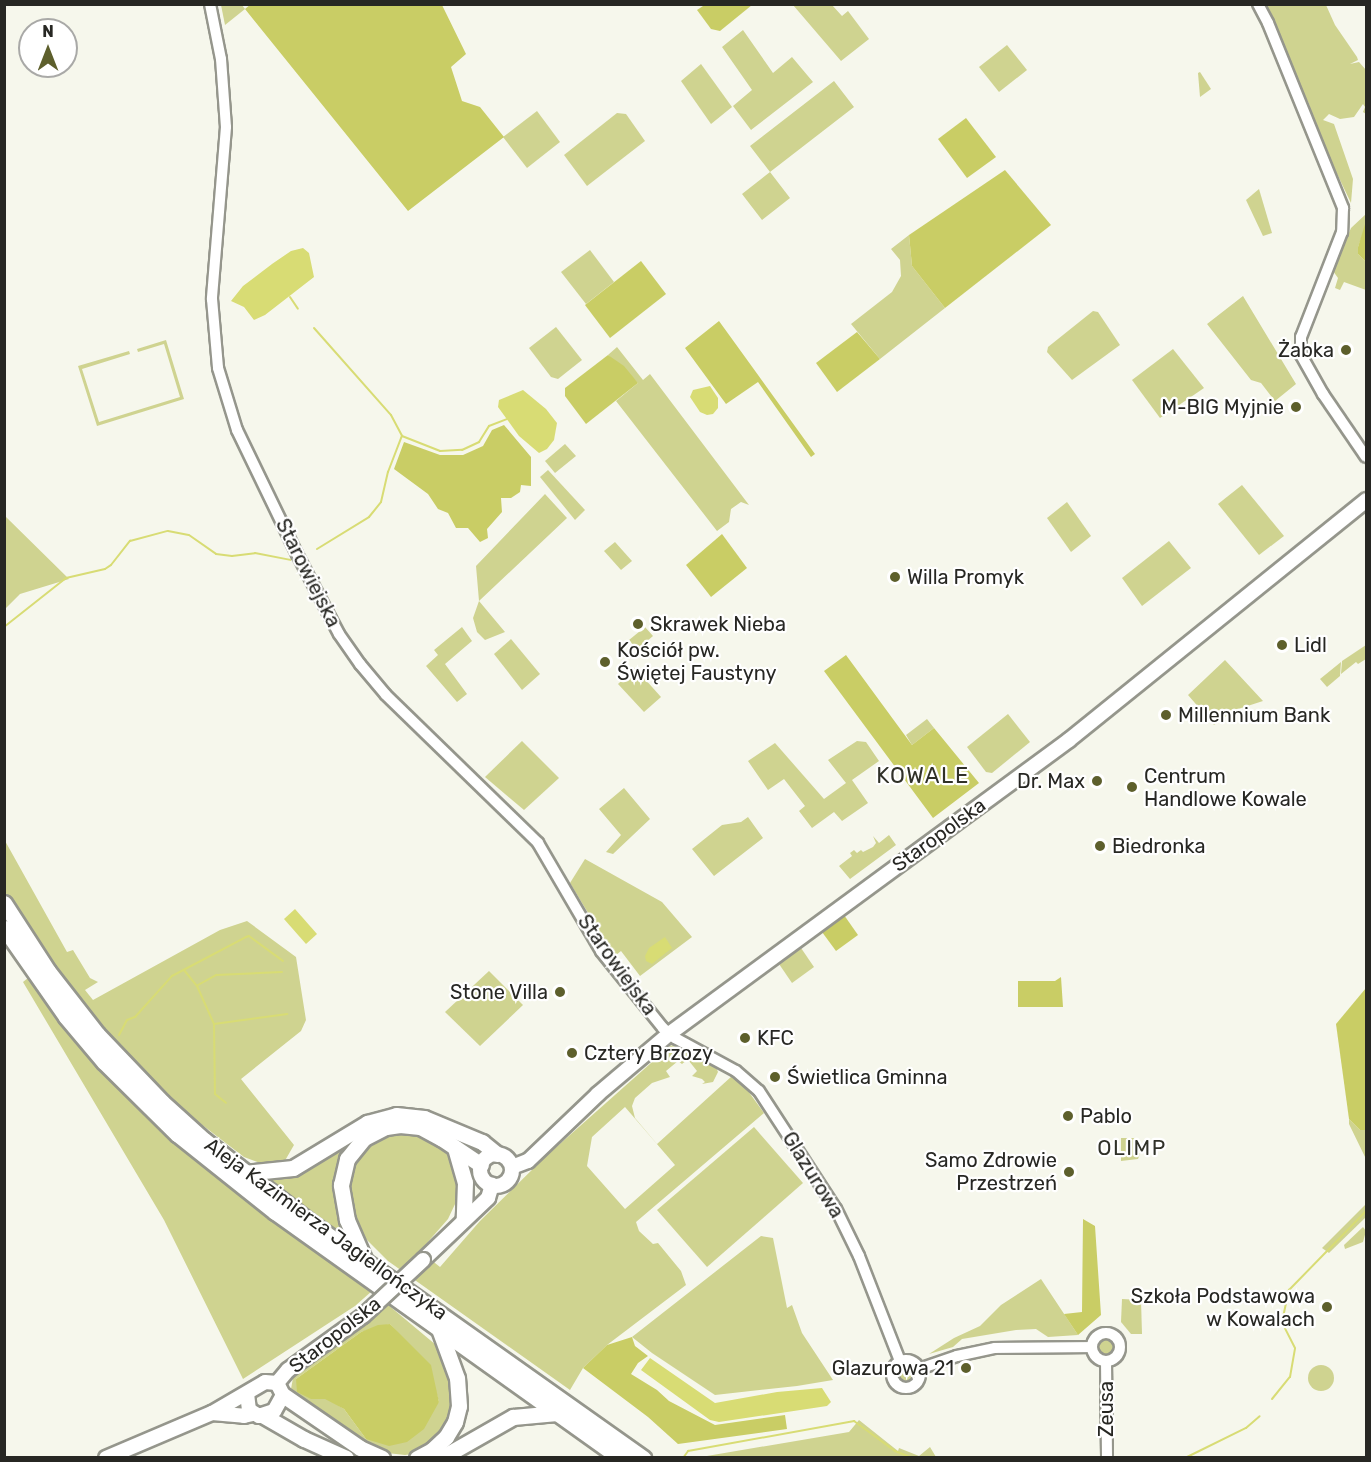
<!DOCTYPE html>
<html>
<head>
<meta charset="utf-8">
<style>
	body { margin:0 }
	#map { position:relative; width:1371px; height:1462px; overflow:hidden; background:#f6f7ec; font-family:Rubik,sans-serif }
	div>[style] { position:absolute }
	.green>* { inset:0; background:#cfd390 }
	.round { border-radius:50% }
	.forest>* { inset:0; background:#c9cd65 }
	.water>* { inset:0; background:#d8dc74 }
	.stream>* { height:2px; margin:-1px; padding:0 1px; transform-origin:1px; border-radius:1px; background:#d8dc74 }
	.roads { filter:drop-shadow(2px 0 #95968c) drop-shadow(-2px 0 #95968c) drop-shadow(0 2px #95968c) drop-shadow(0 -2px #95968c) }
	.minor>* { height:10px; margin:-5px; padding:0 5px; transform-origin:5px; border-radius:5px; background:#fff }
	.minor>.ring { margin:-5px; padding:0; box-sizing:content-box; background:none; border:10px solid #fff; border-radius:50% }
	.major>* { height:14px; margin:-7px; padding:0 7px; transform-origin:7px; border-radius:7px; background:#fff }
	.major>.ring { margin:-7px; padding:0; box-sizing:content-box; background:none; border:14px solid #fff; border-radius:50% }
	.highway>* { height:15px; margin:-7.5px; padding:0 7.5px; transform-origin:7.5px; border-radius:7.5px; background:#fff }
	.bridges { filter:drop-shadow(2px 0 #95968c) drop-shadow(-2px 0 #95968c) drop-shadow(0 2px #95968c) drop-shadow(0 -2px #95968c) }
	.major-bridge>* { height:14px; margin:-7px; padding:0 7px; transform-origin:7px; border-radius:7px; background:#fff }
	.dots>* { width:16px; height:16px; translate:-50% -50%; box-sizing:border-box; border:3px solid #fff; border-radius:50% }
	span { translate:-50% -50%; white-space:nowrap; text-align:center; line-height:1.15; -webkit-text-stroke:4.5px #fff; paint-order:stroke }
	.poi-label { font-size:20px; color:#272723 }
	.right { translate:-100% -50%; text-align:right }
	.left { translate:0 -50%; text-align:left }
	.street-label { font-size:20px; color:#272723 }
	.neighbourhood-label { font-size:21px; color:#303128; letter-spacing:1.5px }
	.quarter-label { font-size:22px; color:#303128; letter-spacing:1.5px }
	.frame { position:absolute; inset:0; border:6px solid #272723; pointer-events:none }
	.north { position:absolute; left:18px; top:18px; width:60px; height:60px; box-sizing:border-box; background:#fff; border:2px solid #a9a9a7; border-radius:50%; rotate:0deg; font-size:16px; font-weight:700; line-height:24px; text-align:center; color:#272723 }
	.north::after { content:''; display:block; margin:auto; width:21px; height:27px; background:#5d5f2c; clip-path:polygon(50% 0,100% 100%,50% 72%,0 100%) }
</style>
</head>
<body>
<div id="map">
	<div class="green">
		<div style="clip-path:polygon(221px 5px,242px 5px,245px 9px,225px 25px)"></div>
		<div style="clip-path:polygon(793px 5px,832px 5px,842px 16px,848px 11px,869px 39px,841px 61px)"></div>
		<div style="clip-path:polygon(1265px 5px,1326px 5px,1335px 25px,1357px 57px,1358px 60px,1350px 64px,1359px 62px,1366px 70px,1366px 114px,1363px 112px,1365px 107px,1363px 104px,1354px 117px,1340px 119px,1329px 114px,1323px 120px,1334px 124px,1353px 179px,1351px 203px,1318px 134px,1309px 104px,1291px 68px,1275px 23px)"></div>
		<div style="clip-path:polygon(743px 30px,773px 73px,792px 57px,813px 82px,751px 130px,733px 106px,752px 90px,722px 47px)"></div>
		<div style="clip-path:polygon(1007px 45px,1027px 70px,999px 92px,979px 67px)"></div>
		<div style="clip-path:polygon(701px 64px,732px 107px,711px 124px,681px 81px)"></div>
		<div style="clip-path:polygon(1200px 72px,1211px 89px,1200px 97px,1198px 73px)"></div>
		<div style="clip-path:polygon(834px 81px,854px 107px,770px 172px,790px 198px,762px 220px,742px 194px,770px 172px,750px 146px)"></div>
		<div style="clip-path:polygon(537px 111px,560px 142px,527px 168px,503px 137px)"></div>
		<div style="clip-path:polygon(617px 113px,626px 114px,645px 141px,587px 186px,564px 155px)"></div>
		<div style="clip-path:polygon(1259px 189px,1272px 233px,1263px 236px,1246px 200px)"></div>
		<div style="clip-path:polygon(1366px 214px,1366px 225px,1358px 247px,1358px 254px,1366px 262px,1366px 290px,1344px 282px,1340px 290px,1335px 288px,1338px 278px,1333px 271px,1351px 228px)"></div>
		<div style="clip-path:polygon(909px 235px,912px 266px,945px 308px,880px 359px,851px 324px,892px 292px,901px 276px,900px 260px,891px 249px)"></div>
		<div style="clip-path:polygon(590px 250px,614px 282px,586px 304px,561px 272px)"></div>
		<div style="clip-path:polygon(1243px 296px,1296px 384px,1275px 401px,1261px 383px,1251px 380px,1207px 324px)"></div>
		<div style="clip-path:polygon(1093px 311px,1098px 312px,1120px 345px,1072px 380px,1047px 352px,1048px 347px)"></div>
		<div style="clip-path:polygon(556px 327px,582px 360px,558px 379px,551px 377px,529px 348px)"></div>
		<div style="clip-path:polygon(166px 340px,184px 399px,97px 426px,78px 366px,129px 351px,130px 354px,82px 369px,99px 422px,180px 397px,164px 344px,138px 352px,137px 349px)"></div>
		<div style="clip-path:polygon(617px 347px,643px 380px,650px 374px,749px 505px,741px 502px,731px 509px,729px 522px,717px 531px,616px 401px,638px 383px,608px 355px)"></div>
		<div style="clip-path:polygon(1173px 349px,1204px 388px,1160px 418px,1132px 380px)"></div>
		<div style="clip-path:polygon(565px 444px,576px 456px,555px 473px,545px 461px)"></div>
		<div style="clip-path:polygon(548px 470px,585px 510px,575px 520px,540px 477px)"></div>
		<div style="clip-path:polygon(1242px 485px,1284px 536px,1259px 555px,1218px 504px)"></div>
		<div style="clip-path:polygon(545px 494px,567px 518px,479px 601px,505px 632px,485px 640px,477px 632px,473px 618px,479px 601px,476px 566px)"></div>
		<div style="clip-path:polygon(1067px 502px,1091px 536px,1071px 552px,1047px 518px)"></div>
		<div style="clip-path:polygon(4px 515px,69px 579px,20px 594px,5px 609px)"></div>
		<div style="clip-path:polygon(1169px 541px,1191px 568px,1142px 606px,1122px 578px)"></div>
		<div style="clip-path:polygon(615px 542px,632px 561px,621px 570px,604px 551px)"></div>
		<div style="clip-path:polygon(462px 627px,472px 641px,445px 664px,467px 694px,457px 702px,426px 666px,438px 655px,434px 650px)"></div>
		<div style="clip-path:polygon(645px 627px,653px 636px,646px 642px,643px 656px,629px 640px)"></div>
		<div style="clip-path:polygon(511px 639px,540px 674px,522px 690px,494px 654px)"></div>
		<div style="clip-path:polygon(1366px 645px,1366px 659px,1358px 664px,1356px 662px,1341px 674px,1342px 661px)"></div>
		<div style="clip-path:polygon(1225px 660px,1263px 701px,1235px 710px,1214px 725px,1188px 695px)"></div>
		<div style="clip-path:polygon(1341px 662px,1340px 676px,1327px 687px,1320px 679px)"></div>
		<div style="clip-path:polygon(635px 668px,661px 697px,644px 712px,618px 684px)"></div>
		<div style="clip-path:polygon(1008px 714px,1030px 742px,992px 773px,986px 772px,967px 747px)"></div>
		<div style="clip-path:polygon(927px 719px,934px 728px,912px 745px,906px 735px)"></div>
		<div style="clip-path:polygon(522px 741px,559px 778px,524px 810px,485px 777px)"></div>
		<div style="clip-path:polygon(857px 741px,866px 742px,879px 761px,852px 780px,868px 803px,842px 821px,834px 812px,812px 828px,799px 811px,805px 806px,784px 779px,768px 790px,748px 761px,775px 743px,824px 799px,846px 783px,828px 760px)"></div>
		<div style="clip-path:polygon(624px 788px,650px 819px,613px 854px,606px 852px,621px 835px,599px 809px)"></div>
		<div style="clip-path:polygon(748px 817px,763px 838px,714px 876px,692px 849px,722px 825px,741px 822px)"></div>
		<div style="clip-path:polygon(889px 835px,896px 845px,850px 879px,839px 866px,852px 856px,850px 853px,854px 850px,857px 853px,861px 850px,863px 852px,873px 847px,876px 843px,873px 836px,879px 843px)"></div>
		<div style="clip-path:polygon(4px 839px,67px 952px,73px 950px,90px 978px,98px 982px,85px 990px,93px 1000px,220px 930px,247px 921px,296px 957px,306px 1020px,301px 1031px,241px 1079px,294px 1145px,283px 1164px,263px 1164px,244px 1157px,184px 1111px,105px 1030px,57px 972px,5px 892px)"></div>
		<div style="clip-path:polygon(585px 859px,662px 902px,692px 937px,640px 976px,621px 951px,615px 956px,611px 951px,570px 883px)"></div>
		<div style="clip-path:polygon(801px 948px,814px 967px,792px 983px,779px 964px)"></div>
		<div style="clip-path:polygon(489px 971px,523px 1005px,480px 1046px,445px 1012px)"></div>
		<div style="clip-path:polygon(28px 978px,60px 1022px,98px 1067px,171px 1140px,268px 1218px,372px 1291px,355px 1306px,243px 1379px,164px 1220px,23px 982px)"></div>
		<div style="clip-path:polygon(evenodd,675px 1045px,689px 1052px,687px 1060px,682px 1064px,678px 1061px,666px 1071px,670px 1077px,652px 1083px,635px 1098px,632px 1106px,635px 1118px,657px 1144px,732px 1076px,743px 1084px,764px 1113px,636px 1222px,639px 1231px,653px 1244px,658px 1243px,681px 1271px,686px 1285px,607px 1345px,583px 1368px,570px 1390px,388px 1261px,363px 1236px,356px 1224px,347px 1185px,355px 1158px,363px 1146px,394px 1131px,417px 1132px,441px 1144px,451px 1154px,460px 1180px,456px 1202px,448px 1219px,420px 1251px,440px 1267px,480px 1221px,544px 1158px,660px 1055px,659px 1053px,667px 1046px,675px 1045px,625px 1107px,675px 1165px,625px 1209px,587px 1166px,592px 1137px,625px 1107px)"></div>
		<div style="clip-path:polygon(691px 1053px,716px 1067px,718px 1072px,713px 1082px,702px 1084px,705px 1082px,702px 1079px,692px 1076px,697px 1071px,689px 1061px)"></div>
		<div style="clip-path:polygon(1349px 1119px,1360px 1130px,1366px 1130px,1366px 1159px,1349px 1124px)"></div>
		<div style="clip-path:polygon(754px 1127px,803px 1183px,707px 1267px,657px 1210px)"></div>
		<div style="clip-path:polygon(361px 1133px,342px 1156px,335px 1185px,342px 1222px,350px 1239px,261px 1174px)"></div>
		<div style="clip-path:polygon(1121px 1138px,1134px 1138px,1140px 1142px,1142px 1149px,1138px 1159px,1121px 1161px)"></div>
		<div style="clip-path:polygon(1366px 1204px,1366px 1217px,1329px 1253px,1322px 1248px)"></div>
		<div style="clip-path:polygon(1363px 1227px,1366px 1231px,1363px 1242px,1345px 1249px,1344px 1245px)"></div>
		<div style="clip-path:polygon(761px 1236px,773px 1238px,787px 1308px,792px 1305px,802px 1333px,833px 1380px,797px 1386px,715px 1395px,652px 1353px,632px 1337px)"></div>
		<div style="clip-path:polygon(1041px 1279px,1078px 1335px,1048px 1337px,1036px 1329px,1016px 1330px,962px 1339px,953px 1347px,929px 1354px,954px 1338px,980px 1326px,1001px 1305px)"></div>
		<div style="clip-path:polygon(1122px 1299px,1141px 1300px,1142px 1334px,1131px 1334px,1121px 1322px)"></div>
		<div style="clip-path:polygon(evenodd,387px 1304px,436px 1345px,445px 1357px,455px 1388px,448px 1428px,419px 1453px,405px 1455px,378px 1452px,295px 1397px,291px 1389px,293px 1378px,299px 1371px,387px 1304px,390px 1324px,410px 1346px,435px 1388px,439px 1402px,366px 1439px,344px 1409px,296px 1379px,361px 1332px,390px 1324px)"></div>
		<div class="round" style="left:1098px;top:1339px;width:16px;height:16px"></div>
		<div class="round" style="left:1308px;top:1365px;width:26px;height:26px"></div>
		<div class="round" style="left:899px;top:1367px;width:14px;height:14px"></div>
		<div style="clip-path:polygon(859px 1420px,898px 1451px,899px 1448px,919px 1456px,930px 1447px,936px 1457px,701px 1457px,849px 1432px)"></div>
	</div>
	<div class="forest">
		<div style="clip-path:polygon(251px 4px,442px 5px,466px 54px,451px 67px,462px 101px,480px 107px,504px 137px,408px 211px,245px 9px)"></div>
		<div style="clip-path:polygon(706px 4px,752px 4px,752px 5px,720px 31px,711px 29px,697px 10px)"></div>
		<div style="clip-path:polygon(966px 118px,996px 157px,967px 178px,938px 139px)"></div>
		<div style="clip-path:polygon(1005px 170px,1051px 225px,945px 308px,912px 266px,909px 235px)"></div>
		<div style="clip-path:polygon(1366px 221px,1366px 262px,1358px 254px,1358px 247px)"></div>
		<div style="clip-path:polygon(641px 261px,666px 294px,610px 338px,585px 305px)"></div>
		<div style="clip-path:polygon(719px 321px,815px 454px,811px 457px,758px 382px,726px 404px,685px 348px)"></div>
		<div style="clip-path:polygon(857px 332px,880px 359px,837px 392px,816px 363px)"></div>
		<div style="clip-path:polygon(608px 355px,624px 366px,638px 383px,586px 424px,565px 396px,565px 388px)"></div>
		<div style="clip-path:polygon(504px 425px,531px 457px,531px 486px,521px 485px,520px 492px,511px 498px,501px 498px,502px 512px,487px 529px,488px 538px,480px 542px,468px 528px,456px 528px,448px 513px,438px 509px,428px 494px,394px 469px,404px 442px,440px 455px,463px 455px,483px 446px,492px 430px)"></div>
		<div style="clip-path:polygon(722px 534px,747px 568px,711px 597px,686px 565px)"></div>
		<div style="clip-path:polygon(846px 655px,912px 745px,934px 728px,979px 783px,933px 818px,824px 671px)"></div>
		<div style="clip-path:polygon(844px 915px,858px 935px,836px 951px,822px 932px)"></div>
		<div style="clip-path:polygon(1061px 977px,1063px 1007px,1018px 1007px,1018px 981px,1055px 981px)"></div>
		<div style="clip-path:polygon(1366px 988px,1366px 1130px,1360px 1130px,1349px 1119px,1336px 1024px)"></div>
		<div style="clip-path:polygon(1083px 1219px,1095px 1226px,1101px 1315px,1078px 1335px,1064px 1314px,1082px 1312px)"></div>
		<div style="clip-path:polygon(390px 1324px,431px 1365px,439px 1402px,424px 1429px,407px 1442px,389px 1446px,366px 1439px,344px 1409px,325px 1399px,311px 1399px,297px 1392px,296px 1379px,361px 1332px,378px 1325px)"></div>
		<div style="clip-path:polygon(632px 1337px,635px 1346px,648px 1356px,638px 1363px,631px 1374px,657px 1390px,669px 1401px,715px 1425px,785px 1415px,787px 1429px,678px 1444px,648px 1417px,583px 1368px,607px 1345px)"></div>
	</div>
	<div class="water">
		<div style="clip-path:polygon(303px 248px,309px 253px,314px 277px,265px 315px,254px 320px,244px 307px,231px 301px,243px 286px,272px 264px,291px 251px)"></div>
		<div style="clip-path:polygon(710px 386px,718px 398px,718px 408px,713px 414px,707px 415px,700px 412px,690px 397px,693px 390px)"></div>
		<div style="clip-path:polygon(523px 390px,546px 409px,557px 423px,554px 440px,547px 449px,539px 453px,519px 436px,498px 407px,499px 400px)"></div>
		<div style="clip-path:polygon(295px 909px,317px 934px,306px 944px,284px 919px)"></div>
		<div style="clip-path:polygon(665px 937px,672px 948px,652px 964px,646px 961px,645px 956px,649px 948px)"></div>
		<div style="clip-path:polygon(650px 1358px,715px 1403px,777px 1392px,822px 1388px,831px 1402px,827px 1406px,719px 1422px,710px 1420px,641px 1370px)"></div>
	</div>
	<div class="stream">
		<div style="left:290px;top:297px;width:14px;rotate:56deg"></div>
		<div style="left:314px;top:328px;width:116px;rotate:48.5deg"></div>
		<div style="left:391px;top:415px;width:24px;rotate:62deg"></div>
		<div style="left:402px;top:436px;width:41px;rotate:21.5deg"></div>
		<div style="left:440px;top:451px;width:22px;rotate:-3deg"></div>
		<div style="left:462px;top:450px;width:19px;rotate:-25deg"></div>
		<div style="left:479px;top:442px;width:19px;rotate:-58deg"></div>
		<div style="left:489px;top:426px;width:19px;rotate:-21deg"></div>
		<div style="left:317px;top:549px;width:61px;rotate:-31.6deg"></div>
		<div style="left:369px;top:517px;width:19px;rotate:-51deg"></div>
		<div style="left:381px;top:502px;width:31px;rotate:-77deg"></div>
		<div style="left:388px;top:472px;width:39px;rotate:-69deg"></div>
		<div style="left:4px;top:627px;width:79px;rotate:-38.3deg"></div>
		<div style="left:66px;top:578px;width:40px;rotate:-13deg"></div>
		<div style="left:105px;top:569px;width:7px;rotate:-34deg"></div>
		<div style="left:111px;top:565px;width:31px;rotate:-52deg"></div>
		<div style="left:130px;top:541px;width:39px;rotate:-15deg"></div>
		<div style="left:168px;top:531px;width:21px;rotate:11deg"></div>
		<div style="left:189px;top:535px;width:33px;rotate:35deg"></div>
		<div style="left:216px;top:554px;width:16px;rotate:7deg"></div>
		<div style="left:232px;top:556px;width:23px;rotate:-7deg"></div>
		<div style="left:255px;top:553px;width:36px;rotate:11deg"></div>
		<div style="left:184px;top:970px;width:21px;rotate:51deg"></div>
		<div style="left:197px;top:986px;width:42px;rotate:65.9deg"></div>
		<div style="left:214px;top:1024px;width:70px;rotate:89.2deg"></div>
		<div style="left:215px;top:1094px;width:14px;rotate:39deg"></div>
		<div style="left:198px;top:985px;width:21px;rotate:-29deg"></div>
		<div style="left:216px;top:975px;width:66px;rotate:-2.6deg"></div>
		<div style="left:214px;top:1024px;width:74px;rotate:-7.8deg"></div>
		<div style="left:119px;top:1035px;width:17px;rotate:-62deg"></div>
		<div style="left:127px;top:1020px;width:9px;rotate:-21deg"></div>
		<div style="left:135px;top:1017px;width:55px;rotate:-47.9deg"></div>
		<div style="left:172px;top:976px;width:84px;rotate:-27.8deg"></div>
		<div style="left:246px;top:937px;width:3px;rotate:-18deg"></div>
		<div style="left:249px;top:936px;width:42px;rotate:36.3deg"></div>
		<div style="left:1272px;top:1399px;width:28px;rotate:-51deg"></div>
		<div style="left:1290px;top:1377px;width:29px;rotate:-80deg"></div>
		<div style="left:1295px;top:1348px;width:29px;rotate:-117deg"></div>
		<div style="left:1282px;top:1322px;width:33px;rotate:-78deg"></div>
		<div style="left:1289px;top:1290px;width:110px;rotate:-45.7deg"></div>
		<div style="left:683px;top:1458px;width:9px;rotate:-54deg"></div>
		<div style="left:688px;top:1451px;width:169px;rotate:-10.2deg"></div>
		<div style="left:854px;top:1421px;width:51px;rotate:36.2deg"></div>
		<div style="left:895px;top:1451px;width:18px;rotate:22deg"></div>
		<div style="left:1185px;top:1458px;width:68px;rotate:-26.2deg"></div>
		<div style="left:1246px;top:1428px;width:18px;rotate:-41deg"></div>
	</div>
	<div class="roads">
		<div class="minor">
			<div style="left:210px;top:4px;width:56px;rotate:78.7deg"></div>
			<div style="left:221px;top:59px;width:68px;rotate:85.8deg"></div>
			<div style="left:226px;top:127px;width:173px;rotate:94.7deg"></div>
			<div style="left:212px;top:299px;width:69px;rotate:85deg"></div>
			<div style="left:218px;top:368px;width:65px;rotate:73deg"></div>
			<div style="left:237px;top:430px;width:138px;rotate:64.2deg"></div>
			<div style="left:297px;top:554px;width:90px;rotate:62.3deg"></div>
			<div style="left:339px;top:634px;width:37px;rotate:55deg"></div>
			<div style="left:360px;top:664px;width:40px;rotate:50deg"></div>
			<div style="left:386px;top:695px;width:212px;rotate:44.2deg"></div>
			<div style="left:538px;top:843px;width:125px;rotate:59.7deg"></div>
			<div style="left:601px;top:951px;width:99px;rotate:51.2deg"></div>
			<div style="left:663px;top:1028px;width:16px;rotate:40deg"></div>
			<div style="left:675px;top:1038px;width:69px;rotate:28.4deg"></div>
			<div style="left:736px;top:1071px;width:30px;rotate:41deg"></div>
			<div style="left:759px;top:1091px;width:141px;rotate:56.9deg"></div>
			<div style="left:836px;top:1209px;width:52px;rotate:63.9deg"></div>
			<div style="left:859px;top:1256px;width:113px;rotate:68.7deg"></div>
			<div style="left:1258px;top:4px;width:21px;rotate:62deg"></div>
			<div style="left:1268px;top:23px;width:200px;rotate:67.9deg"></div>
			<div style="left:1343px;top:208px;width:24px;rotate:92deg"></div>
			<div style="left:1342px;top:232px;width:113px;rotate:111.3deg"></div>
			<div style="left:1301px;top:337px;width:18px;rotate:90deg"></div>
			<div style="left:1301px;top:355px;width:45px;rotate:60.6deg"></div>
			<div style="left:1323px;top:394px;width:76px;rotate:55.7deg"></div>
			<div class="ring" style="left:1092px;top:1333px;width:18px;height:18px"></div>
			<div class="ring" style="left:892px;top:1360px;width:18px;height:18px"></div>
			<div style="left:1106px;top:1361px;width:97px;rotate:89.4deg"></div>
			<div style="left:919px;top:1369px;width:40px;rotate:-18.9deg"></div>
			<div style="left:957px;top:1356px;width:39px;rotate:-12deg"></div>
			<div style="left:995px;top:1348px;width:97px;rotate:-0.6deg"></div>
		</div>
		<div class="major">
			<div class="ring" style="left:480px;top:1154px;width:18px;height:18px"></div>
			<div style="left:512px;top:1167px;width:17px;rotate:-21deg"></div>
			<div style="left:528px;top:1161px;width:97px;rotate:-43.7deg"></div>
			<div style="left:598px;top:1094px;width:93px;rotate:-40.2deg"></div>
			<div style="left:669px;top:1034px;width:496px;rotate:-36.3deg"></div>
			<div style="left:1069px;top:740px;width:382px;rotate:-38.9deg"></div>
			<div style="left:423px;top:1260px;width:90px;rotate:-43.6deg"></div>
			<div style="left:488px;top:1198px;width:14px;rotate:-73deg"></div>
			<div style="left:277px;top:1383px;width:17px;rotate:-50deg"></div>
			<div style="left:288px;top:1370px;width:92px;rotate:-35.8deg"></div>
			<div style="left:212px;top:1413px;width:32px;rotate:5deg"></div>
			<div style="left:244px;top:1416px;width:9px;rotate:-13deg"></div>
			<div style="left:106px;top:1458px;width:115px;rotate:-23deg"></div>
			<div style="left:212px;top:1413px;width:61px;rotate:-30.3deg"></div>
			<div style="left:265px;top:1382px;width:12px;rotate:5deg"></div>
			<div style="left:277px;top:1383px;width:13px;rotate:63deg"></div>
			<div style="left:283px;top:1395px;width:18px;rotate:119deg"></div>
			<div style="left:274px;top:1411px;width:16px;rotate:162deg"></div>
			<div style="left:259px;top:1416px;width:12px;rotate:-149deg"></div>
			<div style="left:249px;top:1410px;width:16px;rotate:-97deg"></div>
		</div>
		<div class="highway">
			<div style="left:4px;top:903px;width:81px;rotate:57.1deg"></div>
			<div style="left:48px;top:971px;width:80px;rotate:52.1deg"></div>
			<div style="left:97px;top:1034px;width:94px;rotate:46.3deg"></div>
			<div style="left:162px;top:1102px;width:57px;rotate:42.1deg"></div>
			<div style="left:204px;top:1140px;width:130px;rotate:37.8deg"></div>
			<div style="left:307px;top:1220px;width:412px;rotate:35.3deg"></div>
			<div style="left:4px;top:928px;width:108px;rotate:55.1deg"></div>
			<div style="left:66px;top:1017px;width:59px;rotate:49.8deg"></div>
			<div style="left:104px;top:1062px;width:103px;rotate:44.6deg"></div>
			<div style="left:177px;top:1134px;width:125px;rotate:38.5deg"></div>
			<div style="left:275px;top:1212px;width:424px;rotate:35.5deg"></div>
			<div style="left:455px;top:1148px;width:35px;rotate:74deg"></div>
			<div style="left:465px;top:1182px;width:37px;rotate:92deg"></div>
			<div style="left:244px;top:1173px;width:49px;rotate:-5.8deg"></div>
			<div style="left:293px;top:1168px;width:87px;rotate:-31.3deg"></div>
			<div style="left:367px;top:1123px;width:30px;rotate:-15deg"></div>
			<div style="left:396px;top:1115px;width:28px;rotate:6deg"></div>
			<div style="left:424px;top:1118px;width:63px;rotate:22.5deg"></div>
			<div style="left:482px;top:1142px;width:19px;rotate:39deg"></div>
			<div style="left:364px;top:1259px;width:43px;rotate:-113.6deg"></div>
			<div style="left:347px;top:1220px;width:36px;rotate:-100deg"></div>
			<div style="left:341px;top:1185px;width:27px;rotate:-77deg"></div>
			<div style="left:347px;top:1159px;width:27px;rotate:-51deg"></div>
			<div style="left:364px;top:1138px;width:25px;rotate:-27deg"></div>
			<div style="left:386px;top:1127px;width:14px;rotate:-8deg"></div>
			<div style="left:400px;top:1125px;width:20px;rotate:6deg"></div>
			<div style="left:420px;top:1127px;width:24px;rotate:28deg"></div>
			<div style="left:441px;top:1138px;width:48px;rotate:34deg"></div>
			<div style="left:283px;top:1395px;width:93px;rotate:34.5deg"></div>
			<div style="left:360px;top:1448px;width:24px;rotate:24deg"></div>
			<div style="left:264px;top:1416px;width:46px;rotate:29.9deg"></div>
			<div style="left:304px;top:1439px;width:46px;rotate:24.3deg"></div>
			<div style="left:417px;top:1458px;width:17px;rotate:-28deg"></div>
			<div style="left:432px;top:1450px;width:19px;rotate:-43deg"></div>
			<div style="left:446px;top:1437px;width:17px;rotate:-59deg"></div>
			<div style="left:455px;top:1422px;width:16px;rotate:-76deg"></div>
			<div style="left:459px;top:1406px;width:28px;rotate:-94deg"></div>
			<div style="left:457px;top:1378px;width:52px;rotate:-110.2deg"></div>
			<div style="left:441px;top:1458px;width:83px;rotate:-29.7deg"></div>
			<div style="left:513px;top:1417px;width:44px;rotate:-5.2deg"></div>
		</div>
	</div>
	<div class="bridges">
		<div class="major-bridge">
			<div style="left:363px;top:1316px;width:82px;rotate:-43deg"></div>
		</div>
	</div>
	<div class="dots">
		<div style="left:1346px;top:350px;background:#5d5f2c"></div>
		<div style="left:1296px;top:407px;background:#5d5f2c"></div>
		<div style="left:895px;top:577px;background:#5d5f2c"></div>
		<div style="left:638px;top:624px;background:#5d5f2c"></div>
		<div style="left:1282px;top:645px;background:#5d5f2c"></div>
		<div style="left:605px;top:662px;background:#5d5f2c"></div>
		<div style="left:1166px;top:715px;background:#5d5f2c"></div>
		<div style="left:1097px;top:781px;background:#5d5f2c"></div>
		<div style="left:1132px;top:787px;background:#5d5f2c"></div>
		<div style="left:1100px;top:846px;background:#5d5f2c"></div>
		<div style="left:560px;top:992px;background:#5d5f2c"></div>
		<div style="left:745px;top:1038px;background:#5d5f2c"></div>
		<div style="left:572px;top:1053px;background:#5d5f2c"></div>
		<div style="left:775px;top:1077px;background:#5d5f2c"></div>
		<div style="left:1068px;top:1116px;background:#5d5f2c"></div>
		<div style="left:1069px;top:1172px;background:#5d5f2c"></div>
		<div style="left:1327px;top:1307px;background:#5d5f2c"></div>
		<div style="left:966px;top:1368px;background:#5d5f2c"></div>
	</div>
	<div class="poi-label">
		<span class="right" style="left:1334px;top:350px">Żabka</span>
		<span class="right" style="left:1284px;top:407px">M-BIG Myjnie</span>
		<span class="left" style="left:907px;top:577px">Willa Promyk</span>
		<span class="left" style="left:650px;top:624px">Skrawek Nieba</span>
		<span class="left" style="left:1294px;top:645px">Lidl</span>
		<span class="left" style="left:617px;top:662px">Kościół pw.<br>Świętej Faustyny</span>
		<span class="left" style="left:1178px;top:715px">Millennium Bank</span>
		<span class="left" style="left:1144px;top:788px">Centrum<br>Handlowe Kowale</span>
		<span class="right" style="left:1085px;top:781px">Dr. Max</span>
		<span class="left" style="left:1112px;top:846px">Biedronka</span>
		<span class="right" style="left:548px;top:992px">Stone Villa</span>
		<span class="left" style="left:757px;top:1038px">KFC</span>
		<span class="left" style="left:584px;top:1053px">Cztery Brzozy</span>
		<span class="left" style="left:787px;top:1077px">Świetlica Gminna</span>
		<span class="left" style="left:1080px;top:1116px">Pablo</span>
		<span class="right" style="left:1057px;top:1172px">Samo Zdrowie<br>Przestrzeń</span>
		<span class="right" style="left:1315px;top:1308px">Szkoła Podstawowa<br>w Kowalach</span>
		<span class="right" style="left:954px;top:1368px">Glazurowa 21</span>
	</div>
	<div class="street-label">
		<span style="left:308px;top:573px;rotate:63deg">Starowiejska</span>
		<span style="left:939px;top:835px;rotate:-36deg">Staropolska</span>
		<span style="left:617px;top:965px;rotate:54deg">Starowiejska</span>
		<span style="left:813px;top:1175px;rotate:58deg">Glazurowa</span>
		<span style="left:326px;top:1229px;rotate:36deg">Aleja Kazimierza Jagiellończyka</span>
		<span style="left:335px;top:1335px;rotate:-38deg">Staropolska</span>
		<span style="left:1106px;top:1409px;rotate:-90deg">Zeusa</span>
	</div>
	<div class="neighbourhood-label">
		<span style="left:1132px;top:1148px">OLIMP</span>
	</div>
	<div class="quarter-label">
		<span style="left:923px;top:776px">KOWALE</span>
	</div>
	<div class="frame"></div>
	<div class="north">N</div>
</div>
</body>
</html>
